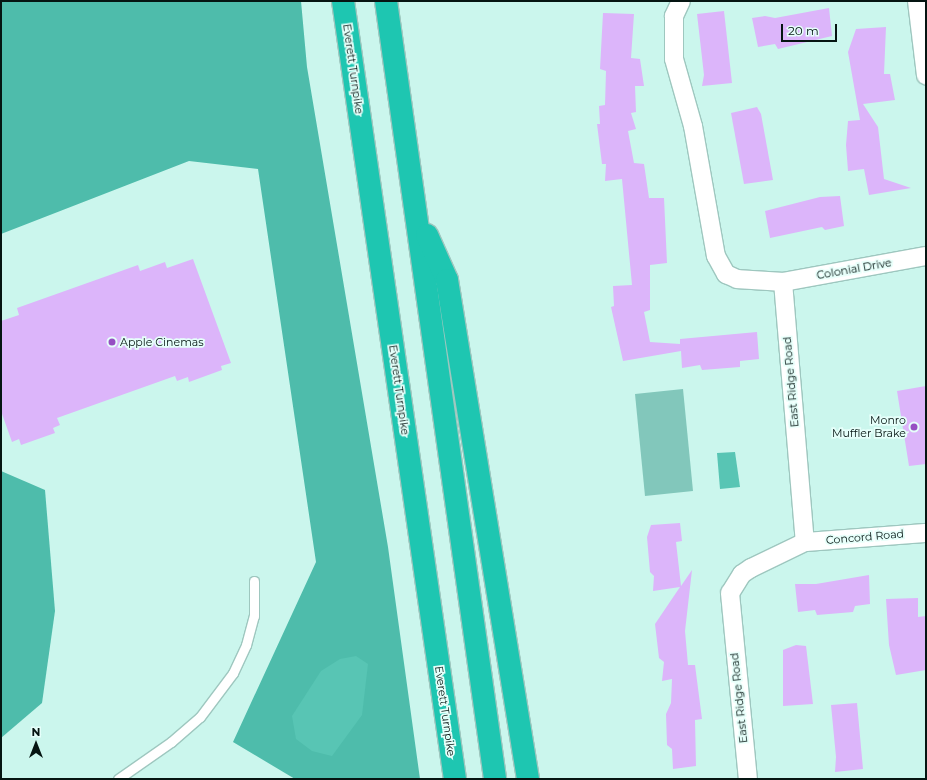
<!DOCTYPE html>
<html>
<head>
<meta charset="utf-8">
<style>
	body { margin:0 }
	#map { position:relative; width:927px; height:780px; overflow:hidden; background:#cbf6ed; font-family:Montserrat,sans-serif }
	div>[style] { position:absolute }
	.green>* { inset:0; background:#82c7bb }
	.forest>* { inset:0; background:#4ebcab }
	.water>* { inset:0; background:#58c5b4 }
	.building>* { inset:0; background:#dcb5fa }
	.roads { filter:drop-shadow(1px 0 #9ec7bf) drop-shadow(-1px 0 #9ec7bf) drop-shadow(0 1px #9ec7bf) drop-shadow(0 -1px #9ec7bf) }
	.service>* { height:9px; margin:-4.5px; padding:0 4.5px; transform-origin:4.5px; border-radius:4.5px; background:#fff }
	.minor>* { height:18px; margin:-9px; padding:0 9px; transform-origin:9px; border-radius:9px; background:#fff }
	.motorway>* { height:22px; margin:-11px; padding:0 11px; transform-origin:11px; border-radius:11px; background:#1ec6b1 }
	.dots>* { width:11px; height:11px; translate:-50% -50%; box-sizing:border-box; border:2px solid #e6fffa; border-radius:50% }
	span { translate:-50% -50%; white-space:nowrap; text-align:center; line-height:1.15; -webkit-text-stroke:3.5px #e6fffa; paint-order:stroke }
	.street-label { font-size:11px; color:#051512 }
	.poi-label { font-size:11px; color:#051512 }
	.left { translate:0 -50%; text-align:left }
	.right { translate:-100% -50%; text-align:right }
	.frame { position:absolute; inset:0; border:2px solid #051512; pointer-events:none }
	.north { position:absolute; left:16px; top:724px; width:40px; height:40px; -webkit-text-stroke:3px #e6fffa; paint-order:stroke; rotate:0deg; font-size:11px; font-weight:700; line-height:16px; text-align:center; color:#051512 }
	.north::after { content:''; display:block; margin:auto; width:14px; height:18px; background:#051512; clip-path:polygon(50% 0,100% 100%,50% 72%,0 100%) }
	.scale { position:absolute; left:781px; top:24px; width:56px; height:18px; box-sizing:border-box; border:2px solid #051512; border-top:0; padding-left:5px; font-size:12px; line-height:14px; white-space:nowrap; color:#051512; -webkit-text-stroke:3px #e6fffa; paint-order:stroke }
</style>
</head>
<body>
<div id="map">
	<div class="green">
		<div style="clip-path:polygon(683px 389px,693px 491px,645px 496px,635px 394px)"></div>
	</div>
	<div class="forest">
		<div style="clip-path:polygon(1px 1px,301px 1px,307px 67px,388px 547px,420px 779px,295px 779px,233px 742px,316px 562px,258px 169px,189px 161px,1px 234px)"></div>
		<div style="clip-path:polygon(1px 471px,45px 490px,55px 611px,42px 703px,1px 738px)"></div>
	</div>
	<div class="water">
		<div style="clip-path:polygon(735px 452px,740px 487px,720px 489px,717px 453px)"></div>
		<div style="clip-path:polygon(356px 656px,368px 664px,362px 715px,332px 756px,312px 751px,296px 739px,292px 716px,321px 671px,340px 659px)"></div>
	</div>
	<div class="building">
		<div style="clip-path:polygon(829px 8px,832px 36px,778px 49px,775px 44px,758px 47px,752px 18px,765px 16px,775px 18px)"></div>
		<div style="clip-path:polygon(724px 11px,732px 83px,702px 86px,704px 75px,697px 14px)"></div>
		<div style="clip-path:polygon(603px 13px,634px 14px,631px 58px,640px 59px,644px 86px,635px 86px,636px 112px,631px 113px,636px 129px,628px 131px,634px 163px,644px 164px,649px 198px,664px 198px,667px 263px,650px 265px,650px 310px,644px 312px,650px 342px,680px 344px,680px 339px,757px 332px,759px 359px,740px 361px,740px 367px,702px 370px,700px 365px,682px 368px,681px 351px,623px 361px,611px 307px,614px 306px,613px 286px,632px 285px,622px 179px,605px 181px,606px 164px,602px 164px,597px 124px,600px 124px,599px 106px,605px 105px,606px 71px,600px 69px)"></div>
		<div style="clip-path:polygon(886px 27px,884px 74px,890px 74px,895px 100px,863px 104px,878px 127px,884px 179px,911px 188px,869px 195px,864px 169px,848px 171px,846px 145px,848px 121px,860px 120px,848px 52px,856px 29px)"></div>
		<div style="clip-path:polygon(757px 107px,761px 114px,773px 180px,744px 184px,731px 113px)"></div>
		<div style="clip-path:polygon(840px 196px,844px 226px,825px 230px,822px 227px,770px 238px,765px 211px,820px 197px)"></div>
		<div style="clip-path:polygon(193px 259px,231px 363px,221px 366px,222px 370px,189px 382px,188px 377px,177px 381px,175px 376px,57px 418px,60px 425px,53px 428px,55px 433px,21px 445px,19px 439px,12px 442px,1px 411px,1px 321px,19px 315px,17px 308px,138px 265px,140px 271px,165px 262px,167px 268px)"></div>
		<div style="clip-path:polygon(926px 386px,926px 464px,909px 466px,897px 391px)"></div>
		<div style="clip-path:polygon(680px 523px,682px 541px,676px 542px,681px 586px,692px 570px,685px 631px,688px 665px,695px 665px,702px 719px,695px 720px,696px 766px,673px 769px,672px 749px,667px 745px,666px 714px,671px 703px,672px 679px,662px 681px,664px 662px,659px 658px,655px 624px,680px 587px,653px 591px,654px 576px,650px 572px,647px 537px,651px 525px)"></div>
		<div style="clip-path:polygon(869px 575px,870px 604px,855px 606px,853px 612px,817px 615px,815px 610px,798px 612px,795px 584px,816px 584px)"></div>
		<div style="clip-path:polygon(918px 598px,918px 617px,926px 616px,926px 670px,896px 675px,889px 645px,886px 599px)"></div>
		<div style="clip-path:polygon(796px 645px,806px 646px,813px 704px,783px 706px,783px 650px)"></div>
		<div style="clip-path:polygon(857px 703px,863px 769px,835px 772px,836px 757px,831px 705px)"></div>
	</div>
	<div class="roads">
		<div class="service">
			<div style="left:118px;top:779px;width:65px;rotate:-34.9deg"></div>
			<div style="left:171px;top:742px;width:38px;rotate:-41deg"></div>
			<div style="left:200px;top:717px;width:55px;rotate:-53.1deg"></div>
			<div style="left:233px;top:673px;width:31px;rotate:-65deg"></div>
			<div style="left:246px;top:645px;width:30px;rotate:-75deg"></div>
			<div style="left:254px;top:616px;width:35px;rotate:-90deg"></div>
		</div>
		<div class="minor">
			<div style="left:681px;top:1px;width:17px;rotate:115deg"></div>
			<div style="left:674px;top:16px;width:43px;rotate:90deg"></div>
			<div style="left:674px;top:59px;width:70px;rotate:74.2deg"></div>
			<div style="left:693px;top:126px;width:132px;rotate:80deg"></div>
			<div style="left:716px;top:256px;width:21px;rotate:61deg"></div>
			<div style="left:726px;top:274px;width:12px;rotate:24deg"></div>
			<div style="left:737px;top:279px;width:46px;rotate:3.7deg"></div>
			<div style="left:783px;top:282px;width:261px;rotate:85.2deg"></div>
			<div style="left:805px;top:542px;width:60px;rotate:154.3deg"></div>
			<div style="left:751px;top:568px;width:11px;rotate:146deg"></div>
			<div style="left:742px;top:574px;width:22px;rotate:122deg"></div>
			<div style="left:730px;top:593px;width:187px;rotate:84.5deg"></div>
			<div style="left:917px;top:1px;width:75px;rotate:83.1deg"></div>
			<div style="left:783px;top:282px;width:145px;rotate:-10.3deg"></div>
			<div style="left:805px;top:542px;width:121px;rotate:-4.3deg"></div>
		</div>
		<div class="motorway">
			<div style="left:343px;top:1px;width:786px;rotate:81.81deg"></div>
			<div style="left:386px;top:1px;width:786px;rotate:82.02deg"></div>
			<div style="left:427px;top:235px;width:49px;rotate:66deg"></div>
			<div style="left:447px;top:280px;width:506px;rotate:80.78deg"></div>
		</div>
	</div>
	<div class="dots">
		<div style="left:112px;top:342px;background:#964fc3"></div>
		<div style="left:914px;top:427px;background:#964fc3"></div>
	</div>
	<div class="street-label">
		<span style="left:353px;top:69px;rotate:82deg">Everett Turnpike</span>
		<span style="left:854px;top:269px;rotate:-10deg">Colonial Drive</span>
		<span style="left:791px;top:382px;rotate:-95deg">East Ridge Road</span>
		<span style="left:399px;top:390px;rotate:82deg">Everett Turnpike</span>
		<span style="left:865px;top:537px;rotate:-5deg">Concord Road</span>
		<span style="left:739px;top:698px;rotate:-96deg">East Ridge Road</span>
		<span style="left:445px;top:711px;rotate:82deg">Everett Turnpike</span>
	</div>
	<div class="poi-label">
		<span class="left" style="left:120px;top:342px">Apple Cinemas</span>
		<span class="right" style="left:906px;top:427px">Monro<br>Muffler Brake</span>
	</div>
	<div class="frame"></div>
	<div class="north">N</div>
	<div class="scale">20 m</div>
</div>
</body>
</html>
